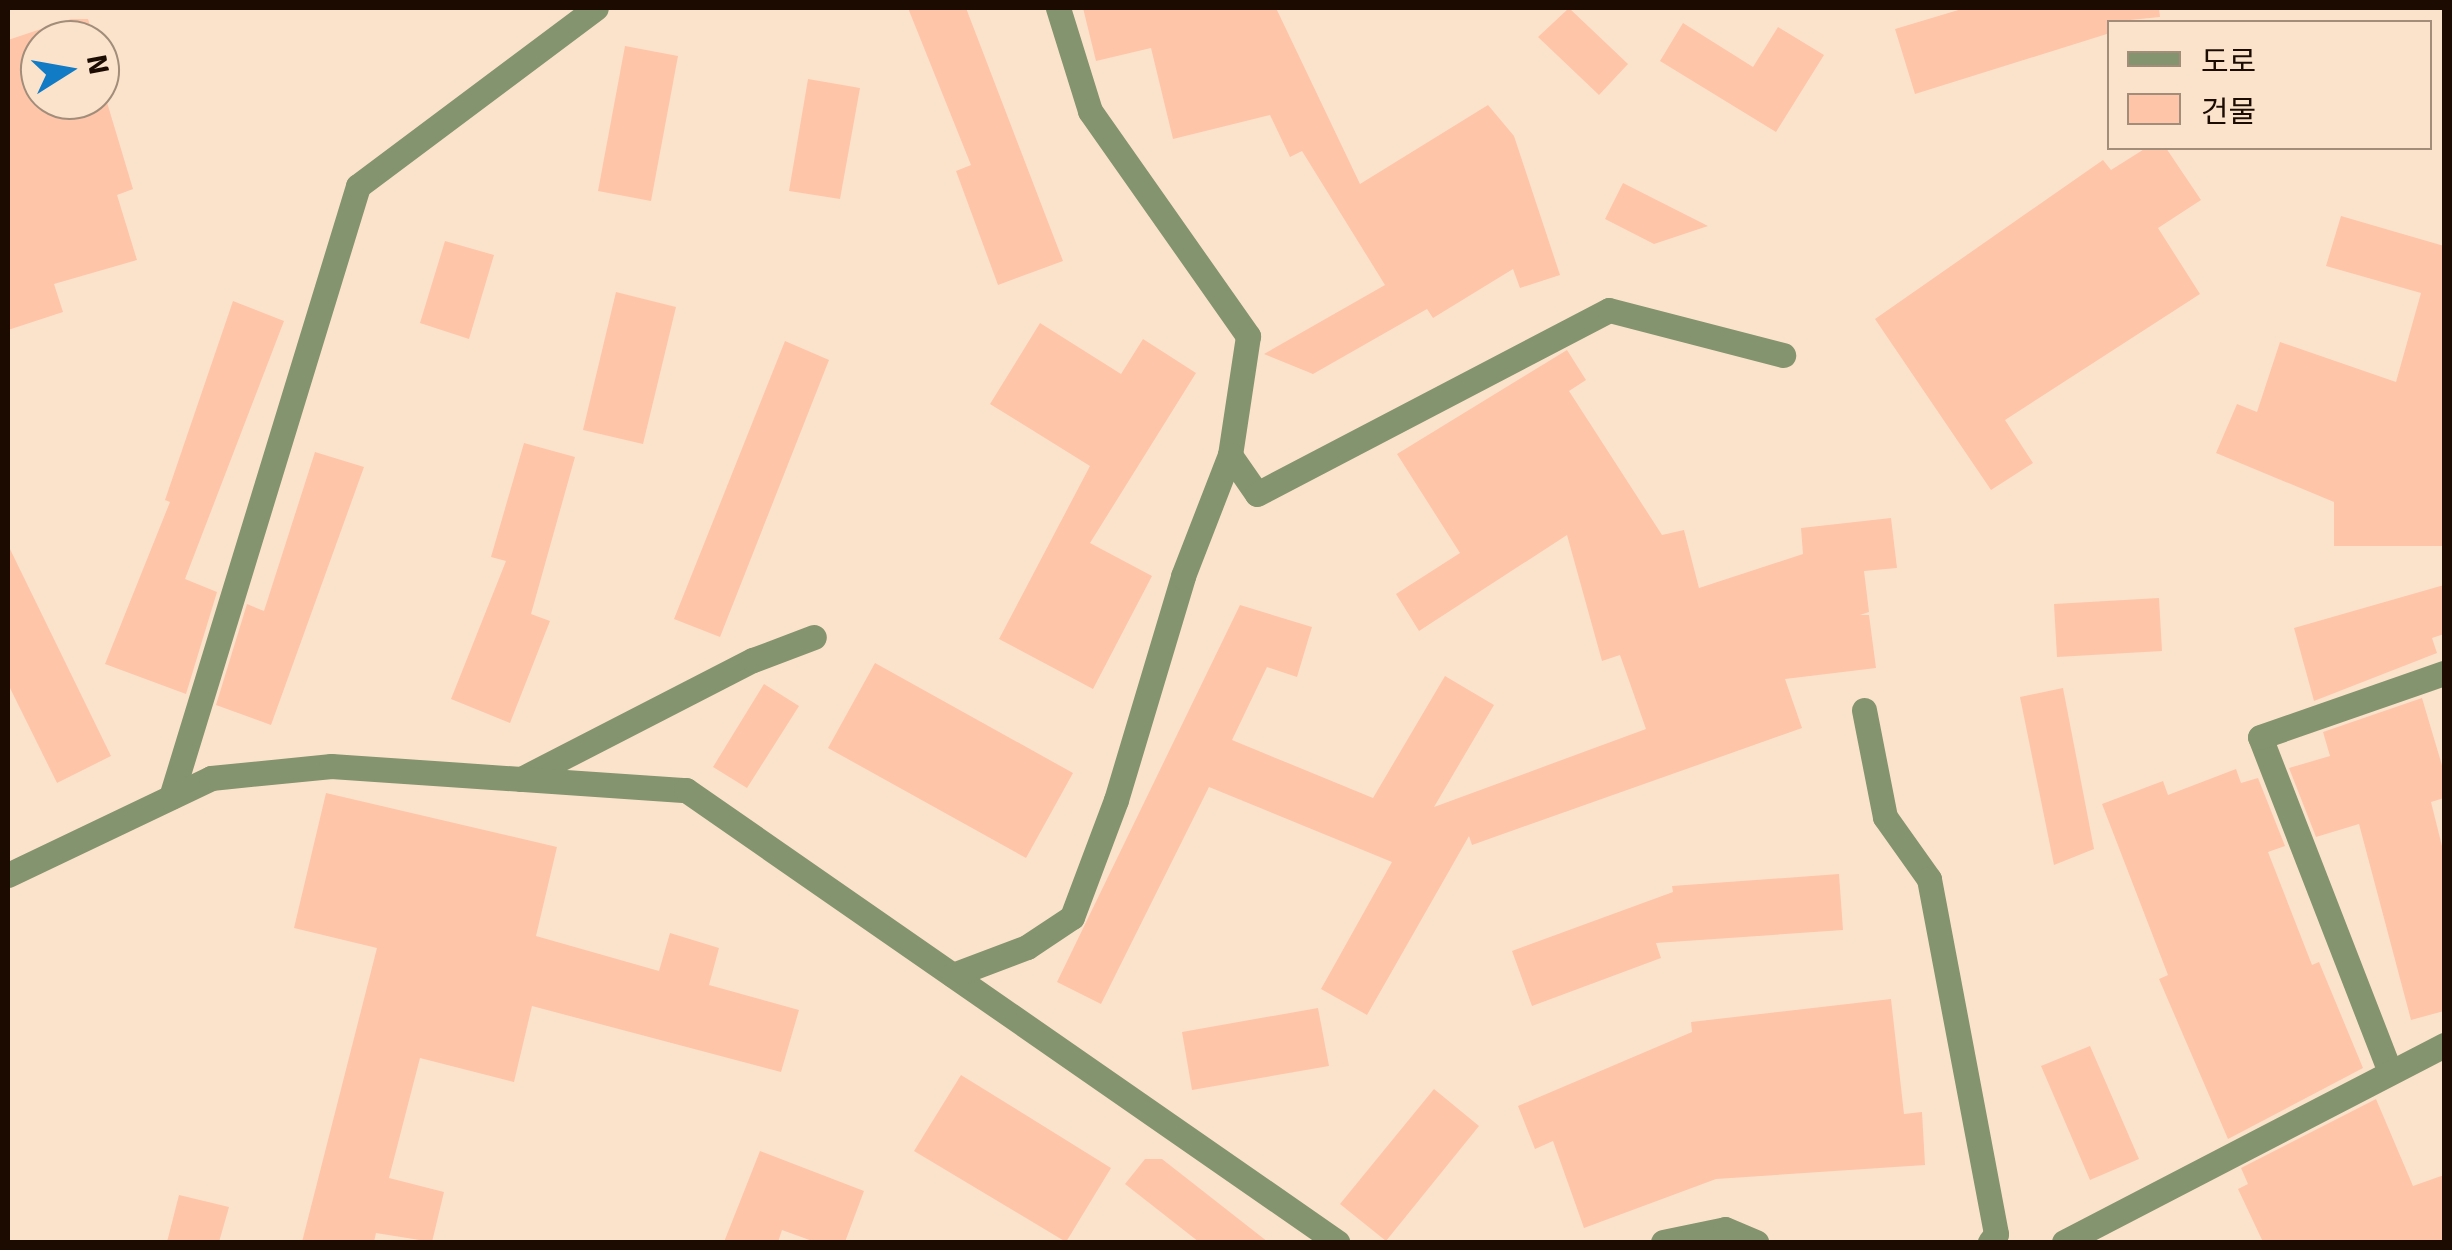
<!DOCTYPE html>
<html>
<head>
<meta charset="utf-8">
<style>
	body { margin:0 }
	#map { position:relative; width:2452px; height:1250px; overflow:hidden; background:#fbe3cb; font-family:Signika,"Noto Sans KR",sans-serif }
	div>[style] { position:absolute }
	.building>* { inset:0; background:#fec5a9 }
	.minor>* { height:25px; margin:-12.5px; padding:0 12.5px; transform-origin:12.5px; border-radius:12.5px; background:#84946f }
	span { translate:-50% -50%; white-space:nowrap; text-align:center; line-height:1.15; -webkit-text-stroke:8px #fbe3cb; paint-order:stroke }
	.frame { position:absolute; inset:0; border:10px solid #1b0b00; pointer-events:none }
	.legend { position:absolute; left:2107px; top:20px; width:325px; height:130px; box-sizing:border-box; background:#fbe3cb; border:2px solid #a18d7a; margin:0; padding:12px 18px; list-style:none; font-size:30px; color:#1b0b00 }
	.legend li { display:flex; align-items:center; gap:20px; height:50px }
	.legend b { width:50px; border:2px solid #a18d7a }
	.north { position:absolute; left:20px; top:20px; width:100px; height:100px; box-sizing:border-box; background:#fbe3cb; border:2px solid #a18d7a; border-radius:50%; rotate:79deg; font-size:28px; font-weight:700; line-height:40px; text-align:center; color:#1b0b00 }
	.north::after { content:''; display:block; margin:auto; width:35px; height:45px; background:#117bc6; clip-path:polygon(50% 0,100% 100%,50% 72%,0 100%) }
</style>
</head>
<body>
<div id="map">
	<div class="building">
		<div style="clip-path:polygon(908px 8px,966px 8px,1063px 261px,998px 285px,956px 171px,971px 165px)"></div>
		<div style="clip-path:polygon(1083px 8px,1276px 8px,1360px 184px,1488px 105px,1514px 136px,1560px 275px,1520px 288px,1513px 269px,1433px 318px,1427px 309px,1313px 374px,1264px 354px,1385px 285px,1302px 151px,1290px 157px,1270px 115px,1173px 139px,1151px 48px,1096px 61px)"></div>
		<div style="clip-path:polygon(1569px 8px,1628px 64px,1599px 95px,1538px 37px)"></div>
		<div style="clip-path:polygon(1965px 8px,2159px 8px,2160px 17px,2110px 22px,2110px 33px,1915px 94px,1895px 29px)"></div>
		<div style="clip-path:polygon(71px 19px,88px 19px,95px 40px,40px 40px,40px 100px,100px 100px,100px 79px,133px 189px,117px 195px,137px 260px,54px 284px,63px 312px,8px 330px,8px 40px)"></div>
		<div style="clip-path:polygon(1683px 23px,1753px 67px,1778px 27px,1824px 55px,1776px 132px,1660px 61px)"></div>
		<div style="clip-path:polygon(625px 46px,678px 56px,651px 201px,598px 191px)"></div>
		<div style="clip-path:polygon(808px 79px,860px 88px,840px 199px,789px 191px)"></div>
		<div style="clip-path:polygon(2146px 148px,2166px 148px,2201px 200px,2158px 228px,2200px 294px,2005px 420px,2033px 463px,1991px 490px,1875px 319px,2103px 160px,2111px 170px)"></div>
		<div style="clip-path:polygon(1623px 183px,1708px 226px,1654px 244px,1605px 219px)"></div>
		<div style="clip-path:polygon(2341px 216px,2444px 246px,2444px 546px,2334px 546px,2334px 502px,2216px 453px,2237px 404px,2257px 412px,2280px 342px,2396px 382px,2421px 293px,2326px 266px)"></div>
		<div style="clip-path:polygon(445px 241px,494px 255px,469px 339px,420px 323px)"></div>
		<div style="clip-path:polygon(616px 292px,676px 307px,643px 444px,583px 430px)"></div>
		<div style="clip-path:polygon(233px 301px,284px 321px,185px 579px,217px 592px,186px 694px,105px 664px,170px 502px,165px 500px)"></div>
		<div style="clip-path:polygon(1040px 323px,1121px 374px,1143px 339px,1196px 373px,1090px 543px,1152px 576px,1093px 689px,999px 639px,1090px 466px,990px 404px)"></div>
		<div style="clip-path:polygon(785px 341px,829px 360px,720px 637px,674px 619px)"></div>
		<div style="clip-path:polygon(1567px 350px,1586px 380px,1569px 391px,1662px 535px,1684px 530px,1699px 588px,1803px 554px,1801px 528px,1891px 518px,1897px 568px,1864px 571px,1869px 612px,1860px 615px,1869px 615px,1876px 668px,1785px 679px,1802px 728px,1472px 845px,1469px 836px,1367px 1015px,1321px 989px,1392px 862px,1209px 787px,1101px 1004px,1057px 982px,1240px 605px,1312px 627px,1297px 677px,1267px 667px,1232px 740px,1373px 798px,1445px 676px,1494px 705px,1434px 807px,1646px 729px,1620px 655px,1602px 661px,1567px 535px,1419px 631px,1396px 594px,1460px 553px,1397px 454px)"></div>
		<div style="clip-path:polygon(524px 443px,575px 457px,531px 614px,550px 621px,510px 723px,451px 699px,506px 561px,491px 557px)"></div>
		<div style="clip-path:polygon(315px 452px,364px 467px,271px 725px,216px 705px,247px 604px,264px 611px)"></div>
		<div style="clip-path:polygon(8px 545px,111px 756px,57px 783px,8px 684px)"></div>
		<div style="clip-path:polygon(2444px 585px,2444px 634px,2432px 638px,2437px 653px,2314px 701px,2294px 628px)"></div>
		<div style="clip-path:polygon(2159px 598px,2162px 651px,2057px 657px,2054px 604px)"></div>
		<div style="clip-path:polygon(875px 663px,1073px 773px,1026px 858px,828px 748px)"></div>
		<div style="clip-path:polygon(764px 684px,799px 706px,747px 788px,713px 767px)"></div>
		<div style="clip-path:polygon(2063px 688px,2094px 849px,2054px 865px,2020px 697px)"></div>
		<div style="clip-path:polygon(2422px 698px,2444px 772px,2444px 798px,2431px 802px,2444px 854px,2444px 1011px,2411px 1020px,2359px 824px,2316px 837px,2289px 768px,2330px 756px,2323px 732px)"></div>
		<div style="clip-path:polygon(2236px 769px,2241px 783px,2258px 778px,2285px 846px,2268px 852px,2312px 965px,2319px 962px,2363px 1068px,2228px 1139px,2159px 979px,2168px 975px,2102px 804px,2163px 781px,2168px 795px)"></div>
		<div style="clip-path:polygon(326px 793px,557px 847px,536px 936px,659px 971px,670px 933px,719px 948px,709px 985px,799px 1010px,781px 1072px,532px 1006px,514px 1082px,420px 1058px,389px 1178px,444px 1192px,432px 1242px,376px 1233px,374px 1242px,302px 1242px,377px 948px,294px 928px)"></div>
		<div style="clip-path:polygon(1839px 874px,1843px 930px,1656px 943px,1661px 958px,1532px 1006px,1512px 951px,1673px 892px,1672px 886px)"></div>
		<div style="clip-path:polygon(1891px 999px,1904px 1114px,1922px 1112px,1925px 1165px,1716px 1179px,1584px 1228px,1553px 1141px,1535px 1149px,1518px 1106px,1692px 1032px,1691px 1022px)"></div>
		<div style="clip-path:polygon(1318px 1008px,1329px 1066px,1192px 1090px,1182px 1032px)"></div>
		<div style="clip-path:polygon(2090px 1046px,2139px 1159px,2090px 1180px,2041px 1066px)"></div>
		<div style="clip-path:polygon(961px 1075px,1111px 1168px,1066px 1242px,914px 1151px)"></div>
		<div style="clip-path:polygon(1434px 1089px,1479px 1126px,1386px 1241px,1340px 1204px)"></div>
		<div style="clip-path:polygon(2376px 1099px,2413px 1186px,2444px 1175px,2444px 1242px,2263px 1242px,2238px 1189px,2248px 1184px,2241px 1168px)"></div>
		<div style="clip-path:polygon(760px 1151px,864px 1191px,845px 1242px,815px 1242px,782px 1230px,778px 1242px,724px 1242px)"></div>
		<div style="clip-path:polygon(1145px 1159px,1162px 1159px,1268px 1242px,1199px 1242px,1125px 1184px)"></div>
		<div style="clip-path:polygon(179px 1195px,229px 1207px,219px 1242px,167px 1242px)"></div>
	</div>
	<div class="minor">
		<div style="left:1058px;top:8px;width:108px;rotate:72.7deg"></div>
		<div style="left:1090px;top:111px;width:275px;rotate:54.9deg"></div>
		<div style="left:1248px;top:336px;width:120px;rotate:98.6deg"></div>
		<div style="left:1230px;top:455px;width:47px;rotate:55.3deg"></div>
		<div style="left:1257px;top:494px;width:397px;rotate:-27.6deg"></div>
		<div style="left:1609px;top:310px;width:180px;rotate:14.5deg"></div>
		<div style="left:1864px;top:710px;width:109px;rotate:78.9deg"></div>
		<div style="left:1885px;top:817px;width:76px;rotate:54.6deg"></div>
		<div style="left:1929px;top:879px;width:361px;rotate:79.3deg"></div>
		<div style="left:1996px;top:1234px;width:10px;rotate:127deg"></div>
		<div style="left:521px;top:779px;width:261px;rotate:-27.2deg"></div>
		<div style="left:753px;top:660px;width:65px;rotate:-20.7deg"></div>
		<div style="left:171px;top:797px;width:639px;rotate:-72.98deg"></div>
		<div style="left:358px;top:186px;width:297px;rotate:-36.8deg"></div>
		<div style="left:8px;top:875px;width:225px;rotate:-25.5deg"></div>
		<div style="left:211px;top:778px;width:121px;rotate:-5.7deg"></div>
		<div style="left:331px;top:766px;width:356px;rotate:3.9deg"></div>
		<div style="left:686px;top:790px;width:793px;rotate:34.77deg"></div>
		<div style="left:953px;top:975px;width:79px;rotate:-20.7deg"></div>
		<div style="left:1027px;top:947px;width:54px;rotate:-33.7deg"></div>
		<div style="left:1072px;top:917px;width:125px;rotate:-69.4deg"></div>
		<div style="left:1116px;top:800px;width:234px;rotate:-73.3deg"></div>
		<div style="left:1183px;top:576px;width:130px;rotate:-68.8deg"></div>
		<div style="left:2390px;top:1072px;width:359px;rotate:-111.2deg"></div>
		<div style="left:2260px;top:737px;width:195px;rotate:-19.2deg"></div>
		<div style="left:1663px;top:1242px;width:63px;rotate:-11.8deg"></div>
		<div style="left:1725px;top:1229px;width:34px;rotate:23deg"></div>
		<div style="left:2064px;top:1242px;width:428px;rotate:-27.4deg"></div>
	</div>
	<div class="frame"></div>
	<ul class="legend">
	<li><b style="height:12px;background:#84946f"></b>도로</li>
	<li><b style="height:28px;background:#fec5a9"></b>건물</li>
	</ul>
	<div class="north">N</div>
</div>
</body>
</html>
